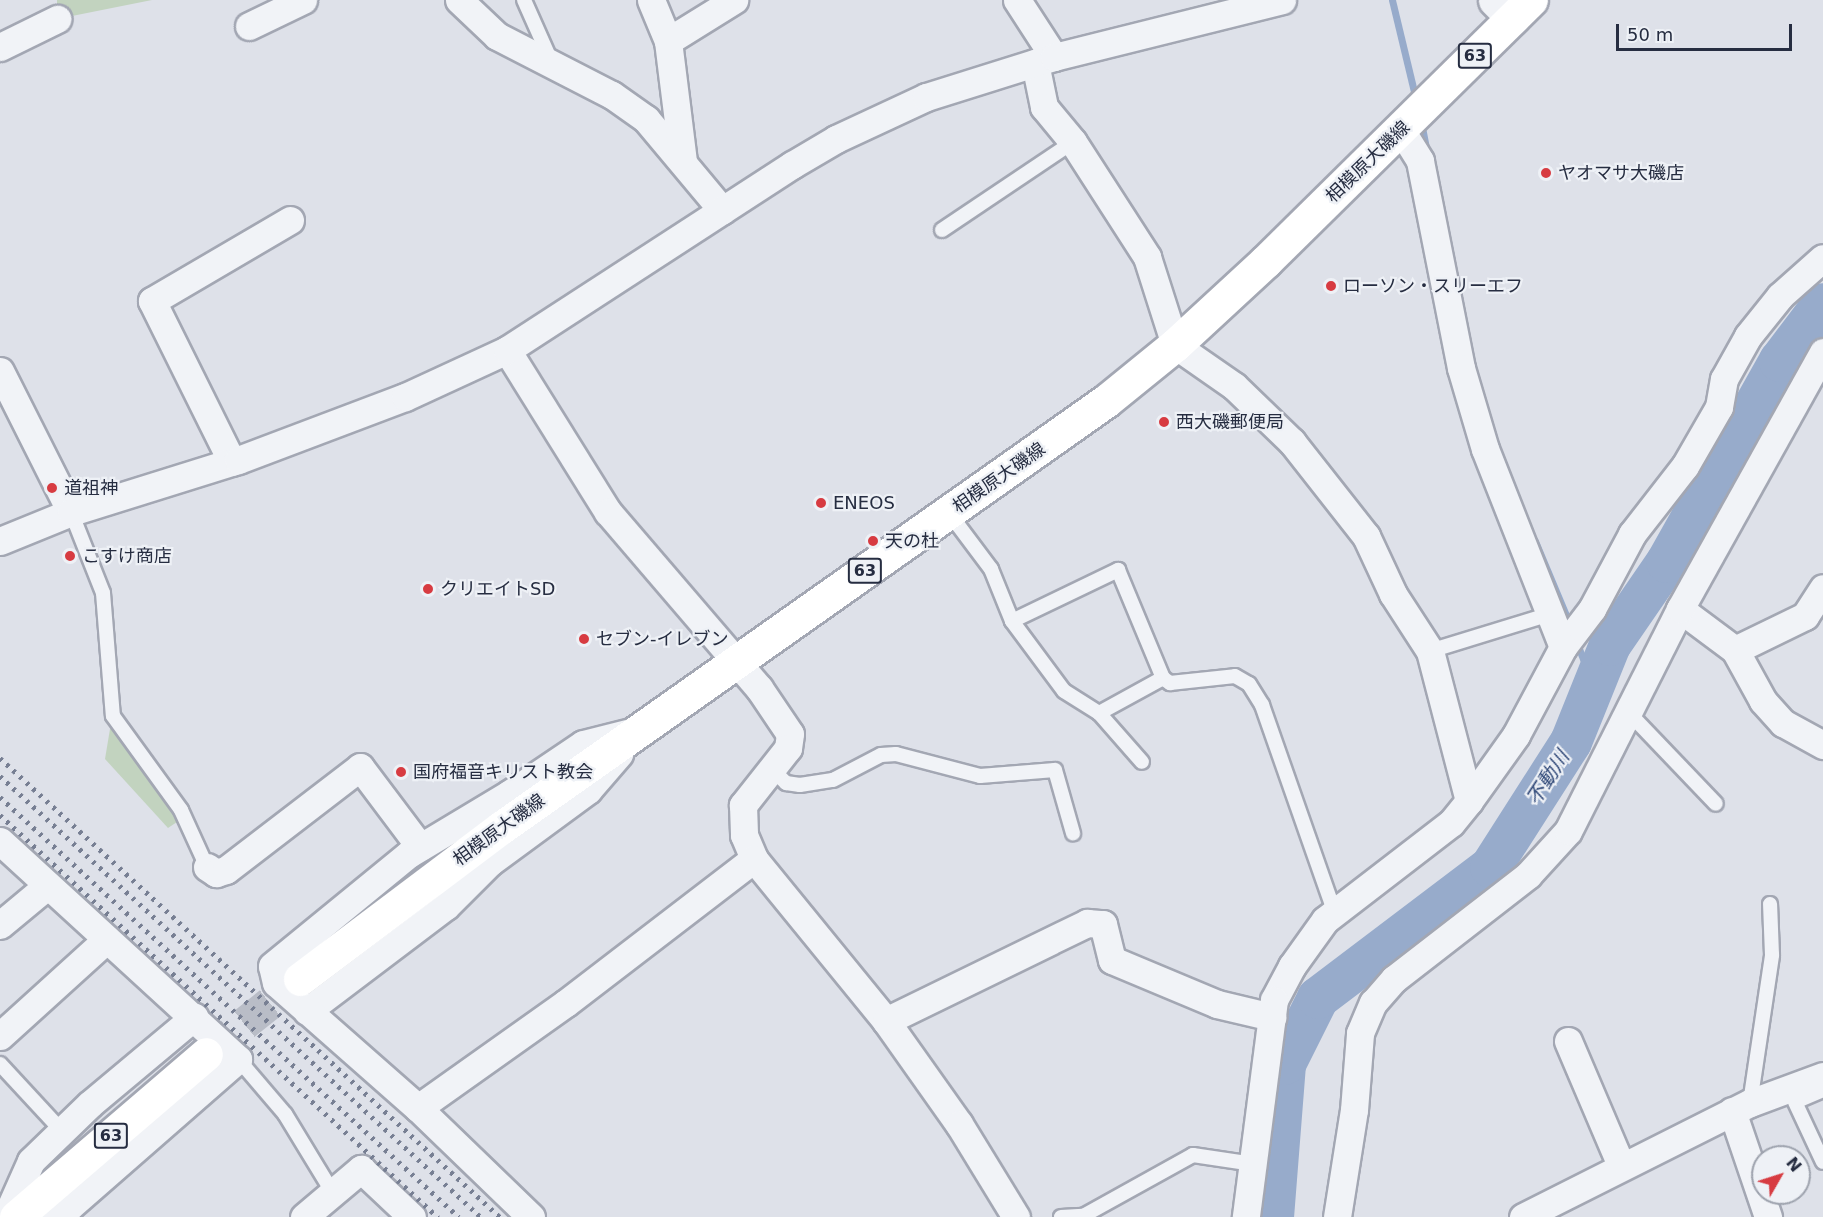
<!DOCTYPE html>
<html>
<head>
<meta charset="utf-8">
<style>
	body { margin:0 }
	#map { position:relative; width:1823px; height:1217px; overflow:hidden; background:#dee1e9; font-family:"DejaVu Sans","Noto Sans JP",sans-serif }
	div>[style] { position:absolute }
	.green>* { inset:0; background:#c2d3bf }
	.stream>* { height:7px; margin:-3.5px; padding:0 3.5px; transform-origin:3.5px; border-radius:3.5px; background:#97abcb }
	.river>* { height:42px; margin:-21px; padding:0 21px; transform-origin:21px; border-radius:21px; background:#97abcb }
	.primary-tunnel>* { height:33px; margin-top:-16.5px; transform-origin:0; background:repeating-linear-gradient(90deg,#b9bdc7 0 33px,transparent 0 49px) }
	.roads { filter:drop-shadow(2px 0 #a3a7b3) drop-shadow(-2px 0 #a3a7b3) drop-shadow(0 2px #a3a7b3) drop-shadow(0 -2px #a3a7b3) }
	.service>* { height:14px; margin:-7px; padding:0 7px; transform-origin:7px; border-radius:7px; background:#f1f3f7 }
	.minor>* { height:27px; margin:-13.5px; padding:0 13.5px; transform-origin:13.5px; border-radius:13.5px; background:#f1f3f7 }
	.tertiary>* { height:33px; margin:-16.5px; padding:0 16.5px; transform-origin:16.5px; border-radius:16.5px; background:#f1f3f7 }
	.primary>* { height:33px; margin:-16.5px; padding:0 16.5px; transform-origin:16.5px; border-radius:16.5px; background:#fff }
	.rail>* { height:4.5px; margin-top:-2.25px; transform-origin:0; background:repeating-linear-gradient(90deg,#777f93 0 3px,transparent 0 9px) }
	.dots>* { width:16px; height:16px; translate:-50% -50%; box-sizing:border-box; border:3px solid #eef1f6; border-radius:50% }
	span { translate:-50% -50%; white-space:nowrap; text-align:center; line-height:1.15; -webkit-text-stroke:4.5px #eef1f6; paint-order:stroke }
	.shield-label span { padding:2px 4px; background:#eef1f6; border:2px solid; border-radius:4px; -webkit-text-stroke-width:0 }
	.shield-label { font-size:16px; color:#262d41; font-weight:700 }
	.street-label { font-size:18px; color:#262d41 }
	.poi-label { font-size:18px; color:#262d41 }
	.left { translate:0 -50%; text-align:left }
	.water-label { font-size:20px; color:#2e4777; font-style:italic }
	.north { position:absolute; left:1751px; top:1145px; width:60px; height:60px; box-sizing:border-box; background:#eef1f6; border:2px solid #9ea3ae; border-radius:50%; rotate:51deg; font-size:16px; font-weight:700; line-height:24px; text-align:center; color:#262d41 }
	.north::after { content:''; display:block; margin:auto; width:21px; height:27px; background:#d73b41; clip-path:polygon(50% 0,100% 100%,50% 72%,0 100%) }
	.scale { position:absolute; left:1616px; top:24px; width:176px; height:27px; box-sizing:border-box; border:3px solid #262d41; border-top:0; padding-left:8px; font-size:18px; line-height:21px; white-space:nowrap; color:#262d41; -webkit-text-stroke:4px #eef1f6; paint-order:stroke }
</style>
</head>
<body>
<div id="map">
	<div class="green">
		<div style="clip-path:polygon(57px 0,152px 0,57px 19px)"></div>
		<div style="clip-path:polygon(115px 725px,183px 818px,168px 828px,105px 759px,110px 729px)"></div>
	</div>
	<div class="stream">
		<div style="left:1392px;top:0;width:103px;rotate:76.5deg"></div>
		<div style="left:1421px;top:122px;width:32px;rotate:79deg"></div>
		<div style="left:1535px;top:541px;width:93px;rotate:67.3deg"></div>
		<div style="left:1576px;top:641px;width:49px;rotate:68.6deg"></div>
	</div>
	<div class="river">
		<div style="left:1273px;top:1217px;width:153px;rotate:-85.5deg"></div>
		<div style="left:1285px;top:1064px;width:74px;rotate:-63.4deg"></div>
		<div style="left:1318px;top:998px;width:217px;rotate:-37.1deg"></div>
		<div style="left:1491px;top:867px;width:148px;rotate:-57.4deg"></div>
		<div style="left:1571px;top:742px;width:105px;rotate:-68.1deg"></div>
		<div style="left:1610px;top:645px;width:101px;rotate:-55.5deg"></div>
		<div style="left:1667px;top:562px;width:231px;rotate:-60.7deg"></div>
		<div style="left:1780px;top:361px;width:71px;rotate:-53deg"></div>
	</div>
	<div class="primary-tunnel">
		<div style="left:206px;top:1054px;width:120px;rotate:-38.6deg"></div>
	</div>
	<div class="roads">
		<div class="service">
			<div style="left:524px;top:0;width:67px;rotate:66.1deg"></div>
			<div style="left:942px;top:230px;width:158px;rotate:-33.9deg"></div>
			<div style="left:71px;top:512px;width:87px;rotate:68.4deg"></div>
			<div style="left:103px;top:593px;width:123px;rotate:85.4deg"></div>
			<div style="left:113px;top:716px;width:116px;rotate:54.1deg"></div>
			<div style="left:181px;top:810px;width:63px;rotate:65.5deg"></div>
			<div style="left:949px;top:513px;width:70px;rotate:53.1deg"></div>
			<div style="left:991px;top:569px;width:56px;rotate:68deg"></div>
			<div style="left:1012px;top:621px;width:87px;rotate:53.4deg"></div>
			<div style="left:1064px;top:691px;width:41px;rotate:32.2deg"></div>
			<div style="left:1099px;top:713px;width:65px;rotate:48.7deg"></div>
			<div style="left:1012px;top:621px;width:118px;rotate:-25.7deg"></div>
			<div style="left:1118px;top:570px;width:117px;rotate:67.4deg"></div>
			<div style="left:1163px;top:678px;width:73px;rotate:151.3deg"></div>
			<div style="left:1430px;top:651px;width:126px;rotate:-17.1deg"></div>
			<div style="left:1163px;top:678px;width:9px;rotate:36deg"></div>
			<div style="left:1170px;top:683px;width:65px;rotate:-6.1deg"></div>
			<div style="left:1235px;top:676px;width:16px;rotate:30deg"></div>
			<div style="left:1249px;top:684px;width:25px;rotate:58deg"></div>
			<div style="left:1262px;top:705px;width:221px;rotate:70.7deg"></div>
			<div style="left:1630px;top:714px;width:124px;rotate:46.3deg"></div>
			<div style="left:772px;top:769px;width:20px;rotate:45deg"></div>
			<div style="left:786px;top:783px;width:14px;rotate:8deg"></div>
			<div style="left:800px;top:785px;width:33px;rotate:-9deg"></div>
			<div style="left:833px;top:780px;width:54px;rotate:-27.5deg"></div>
			<div style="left:881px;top:755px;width:15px;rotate:-4deg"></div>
			<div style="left:896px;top:754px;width:87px;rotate:14.7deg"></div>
			<div style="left:980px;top:776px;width:75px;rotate:-4.6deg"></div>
			<div style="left:1055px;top:770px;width:66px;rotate:74.1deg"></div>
			<div style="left:238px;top:1059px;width:72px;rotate:49.5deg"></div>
			<div style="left:285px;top:1114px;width:92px;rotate:58.7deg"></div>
			<div style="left:0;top:1064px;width:91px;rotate:47.2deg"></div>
			<div style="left:1823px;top:1090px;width:30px;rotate:157deg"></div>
			<div style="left:1795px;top:1102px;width:66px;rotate:65deg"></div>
			<div style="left:1750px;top:1103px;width:150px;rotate:-81.5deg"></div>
			<div style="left:1772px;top:955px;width:51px;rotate:-92.2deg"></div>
			<div style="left:1061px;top:1217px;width:22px;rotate:-3deg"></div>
			<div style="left:1083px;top:1216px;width:126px;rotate:-29deg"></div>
			<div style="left:1193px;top:1155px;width:61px;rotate:8.5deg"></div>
		</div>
		<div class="minor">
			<div style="left:459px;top:0;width:52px;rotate:43.5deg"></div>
			<div style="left:497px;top:36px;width:129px;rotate:27.2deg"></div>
			<div style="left:612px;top:95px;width:42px;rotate:35.2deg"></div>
			<div style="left:646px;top:119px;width:119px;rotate:50.1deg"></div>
			<div style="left:651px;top:0;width:44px;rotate:67.5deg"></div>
			<div style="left:668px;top:41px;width:121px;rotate:82.9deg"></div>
			<div style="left:1017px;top:0;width:68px;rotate:57deg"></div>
			<div style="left:249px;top:26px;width:60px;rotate:-25.7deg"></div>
			<div style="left:668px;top:41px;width:78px;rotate:-31.8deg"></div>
			<div style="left:0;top:47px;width:64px;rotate:-26.2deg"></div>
			<div style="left:1035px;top:63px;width:45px;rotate:78.4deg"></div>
			<div style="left:1044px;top:107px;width:45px;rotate:50.4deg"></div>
			<div style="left:1073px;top:142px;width:137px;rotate:57.2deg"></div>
			<div style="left:1147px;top:257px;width:92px;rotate:72.3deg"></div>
			<div style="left:1175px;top:345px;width:72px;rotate:34.8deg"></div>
			<div style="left:1234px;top:386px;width:81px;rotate:44deg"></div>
			<div style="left:1292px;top:442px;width:120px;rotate:51.8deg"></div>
			<div style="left:1366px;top:536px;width:64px;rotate:65deg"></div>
			<div style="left:1393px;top:594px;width:68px;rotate:57deg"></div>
			<div style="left:1430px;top:651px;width:155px;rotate:75.4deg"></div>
			<div style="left:1469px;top:801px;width:28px;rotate:129deg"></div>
			<div style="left:1451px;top:823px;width:159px;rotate:142.4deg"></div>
			<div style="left:1325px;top:920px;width:57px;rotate:125.7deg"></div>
			<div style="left:1292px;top:966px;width:38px;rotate:118deg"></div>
			<div style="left:1274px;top:1000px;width:219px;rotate:97.4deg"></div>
			<div style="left:1401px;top:130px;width:36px;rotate:58deg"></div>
			<div style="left:1420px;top:161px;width:211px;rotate:78.8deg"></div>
			<div style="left:1461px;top:368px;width:84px;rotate:73.5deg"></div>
			<div style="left:1485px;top:449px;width:213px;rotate:68.5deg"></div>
			<div style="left:1563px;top:647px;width:48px;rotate:-52.7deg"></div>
			<div style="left:1592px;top:609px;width:85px;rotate:-61.9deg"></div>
			<div style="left:1632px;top:534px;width:86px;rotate:-52.1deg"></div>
			<div style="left:1685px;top:466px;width:68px;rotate:-60deg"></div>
			<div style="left:1719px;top:407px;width:28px;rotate:-80deg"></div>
			<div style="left:1724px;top:379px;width:49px;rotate:-60.8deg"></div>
			<div style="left:1748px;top:336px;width:51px;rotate:-51.3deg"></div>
			<div style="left:1780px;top:296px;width:57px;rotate:-41.5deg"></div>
			<div style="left:507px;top:350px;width:191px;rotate:58.1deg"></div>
			<div style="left:608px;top:512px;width:232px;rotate:49.4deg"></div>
			<div style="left:759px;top:688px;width:55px;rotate:56deg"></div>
			<div style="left:790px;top:734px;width:14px;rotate:98deg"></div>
			<div style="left:788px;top:748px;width:73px;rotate:128.3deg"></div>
			<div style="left:743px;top:805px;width:30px;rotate:88deg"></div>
			<div style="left:744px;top:835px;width:26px;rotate:67deg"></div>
			<div style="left:0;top:371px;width:158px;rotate:63.3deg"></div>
			<div style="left:232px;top:462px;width:180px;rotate:-116.4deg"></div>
			<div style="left:152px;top:301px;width:160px;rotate:-30.4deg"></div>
			<div style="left:0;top:541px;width:77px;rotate:-22.2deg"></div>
			<div style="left:71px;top:512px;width:175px;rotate:-17.3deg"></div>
			<div style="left:238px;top:460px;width:178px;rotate:-20.7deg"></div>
			<div style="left:405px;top:397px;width:112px;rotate:-24.7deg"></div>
			<div style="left:507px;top:350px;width:340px;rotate:-33deg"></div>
			<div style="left:792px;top:165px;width:51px;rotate:-30.6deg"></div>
			<div style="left:836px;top:139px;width:99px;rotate:-25deg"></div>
			<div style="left:926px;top:97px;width:134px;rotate:-17.4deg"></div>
			<div style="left:1054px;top:57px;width:235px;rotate:-14deg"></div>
			<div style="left:1680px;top:609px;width:69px;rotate:36.7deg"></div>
			<div style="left:1735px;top:650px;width:58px;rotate:61.2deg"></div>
			<div style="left:1763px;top:701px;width:30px;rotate:48deg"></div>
			<div style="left:1783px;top:723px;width:46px;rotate:28.8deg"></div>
			<div style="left:1735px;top:650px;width:78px;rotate:-25.9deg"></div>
			<div style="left:1805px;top:616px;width:33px;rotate:-57deg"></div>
			<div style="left:1469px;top:801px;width:81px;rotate:-54.5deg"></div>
			<div style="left:1516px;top:735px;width:100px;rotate:-61.9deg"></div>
			<div style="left:0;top:841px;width:323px;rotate:42.5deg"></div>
			<div style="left:238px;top:1059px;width:225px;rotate:138.8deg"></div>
			<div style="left:69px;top:1207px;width:24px;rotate:156deg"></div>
			<div style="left:207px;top:867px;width:11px;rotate:34deg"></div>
			<div style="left:216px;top:873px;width:10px;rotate:-17deg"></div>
			<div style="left:226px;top:870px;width:169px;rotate:-37.5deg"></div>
			<div style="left:360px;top:767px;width:100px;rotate:53.1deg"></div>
			<div style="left:0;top:925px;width:62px;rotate:-39.8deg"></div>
			<div style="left:307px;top:1011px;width:174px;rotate:-37.1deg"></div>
			<div style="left:446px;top:906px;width:62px;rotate:-45deg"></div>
			<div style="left:490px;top:862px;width:122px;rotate:-36.3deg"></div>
			<div style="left:588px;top:790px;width:48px;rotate:-49.3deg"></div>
			<div style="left:886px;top:1021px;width:126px;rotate:54.7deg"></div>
			<div style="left:959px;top:1124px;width:109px;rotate:58.5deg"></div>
			<div style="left:0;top:1036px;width:144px;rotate:-42.2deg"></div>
			<div style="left:1568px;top:1041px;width:135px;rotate:66.9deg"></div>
			<div style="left:418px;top:1108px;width:181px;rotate:-35.4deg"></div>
			<div style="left:566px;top:1003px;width:237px;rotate:-37.5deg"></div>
			<div style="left:754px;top:859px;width:209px;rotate:50.8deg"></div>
			<div style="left:886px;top:1021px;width:224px;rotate:-26deg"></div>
			<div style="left:1087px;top:923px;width:16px;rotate:4deg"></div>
			<div style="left:1103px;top:924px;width:37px;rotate:76deg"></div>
			<div style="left:1112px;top:960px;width:114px;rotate:22.7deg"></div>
			<div style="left:1217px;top:1004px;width:57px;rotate:13.3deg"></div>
			<div style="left:1732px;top:1111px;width:112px;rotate:71.2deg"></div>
			<div style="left:6px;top:1217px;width:61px;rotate:-65.9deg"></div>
			<div style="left:31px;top:1161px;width:82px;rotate:-44deg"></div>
			<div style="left:90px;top:1104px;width:136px;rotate:-39.9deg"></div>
			<div style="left:304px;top:1217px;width:75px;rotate:-40.1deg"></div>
			<div style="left:361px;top:1169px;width:70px;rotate:43.3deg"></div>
			<div style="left:531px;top:1217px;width:157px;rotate:-136deg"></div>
			<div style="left:418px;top:1108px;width:189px;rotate:-138.6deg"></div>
			<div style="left:276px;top:983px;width:17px;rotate:-103deg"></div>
			<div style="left:272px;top:966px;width:177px;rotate:-39.3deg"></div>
			<div style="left:409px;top:854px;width:117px;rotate:-31deg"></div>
			<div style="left:509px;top:794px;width:89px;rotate:-34deg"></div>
			<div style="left:583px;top:744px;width:49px;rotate:-14deg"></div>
			<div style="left:1337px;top:1217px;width:108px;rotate:-81deg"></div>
			<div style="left:1354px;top:1110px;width:77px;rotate:-85.5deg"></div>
			<div style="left:1360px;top:1033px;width:33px;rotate:-67deg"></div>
			<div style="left:1373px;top:1003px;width:32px;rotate:-49deg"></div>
			<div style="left:1394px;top:979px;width:170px;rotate:-37.8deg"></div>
			<div style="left:1528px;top:875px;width:59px;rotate:-47.7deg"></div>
			<div style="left:1568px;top:831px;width:249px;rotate:-63.2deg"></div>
			<div style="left:1680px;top:609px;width:294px;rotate:-60.9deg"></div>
			<div style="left:1523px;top:1217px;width:254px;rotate:-26.7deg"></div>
			<div style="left:1750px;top:1103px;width:78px;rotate:-20.3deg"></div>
		</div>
		<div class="tertiary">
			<div style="left:1495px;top:0;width:25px;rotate:45deg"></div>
		</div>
		<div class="primary">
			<div style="left:300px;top:979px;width:253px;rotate:-37deg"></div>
			<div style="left:502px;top:827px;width:739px;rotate:-35.2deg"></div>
			<div style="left:1106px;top:401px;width:89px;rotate:-39.1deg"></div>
			<div style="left:1175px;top:345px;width:124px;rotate:-42.7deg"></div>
			<div style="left:1266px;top:261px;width:372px;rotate:-44.6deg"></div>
			<div style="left:16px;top:1217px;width:250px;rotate:-40.6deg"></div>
		</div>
	</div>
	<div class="rail">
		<div style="left:0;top:758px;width:679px;rotate:42.55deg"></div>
		<div style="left:0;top:776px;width:653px;rotate:42.52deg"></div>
		<div style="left:0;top:797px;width:622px;rotate:42.46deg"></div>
		<div style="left:0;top:815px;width:595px;rotate:42.55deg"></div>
	</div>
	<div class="dots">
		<div style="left:1546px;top:173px;background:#d73b41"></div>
		<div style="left:1331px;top:286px;background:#d73b41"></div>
		<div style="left:1164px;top:422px;background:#d73b41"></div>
		<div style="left:52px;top:488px;background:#d73b41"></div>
		<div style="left:821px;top:503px;background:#d73b41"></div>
		<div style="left:873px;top:541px;background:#d73b41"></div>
		<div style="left:70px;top:556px;background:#d73b41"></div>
		<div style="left:428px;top:589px;background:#d73b41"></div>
		<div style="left:584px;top:639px;background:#d73b41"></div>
		<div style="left:401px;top:772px;background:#d73b41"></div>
	</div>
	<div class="shield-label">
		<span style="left:1475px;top:56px">63</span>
		<span style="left:865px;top:571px">63</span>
		<span style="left:111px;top:1136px">63</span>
	</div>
	<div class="street-label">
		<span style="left:1368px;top:162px;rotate:-44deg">相模原大磯線</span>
		<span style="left:999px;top:478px;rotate:-35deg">相模原大磯線</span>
		<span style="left:499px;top:830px;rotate:-36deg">相模原大磯線</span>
	</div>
	<div class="poi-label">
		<span class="left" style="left:1558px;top:173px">ヤオマサ大磯店</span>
		<span class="left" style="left:1343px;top:286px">ローソン・スリーエフ</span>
		<span class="left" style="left:1176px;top:422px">西大磯郵便局</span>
		<span class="left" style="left:64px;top:488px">道祖神</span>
		<span class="left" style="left:833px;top:503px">ENEOS</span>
		<span class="left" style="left:885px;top:541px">天の杜</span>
		<span class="left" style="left:82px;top:556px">こすけ商店</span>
		<span class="left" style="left:440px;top:589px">クリエイトSD</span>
		<span class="left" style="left:596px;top:639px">セブン-イレブン</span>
		<span class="left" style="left:413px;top:772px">国府福音キリスト教会</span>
	</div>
	<div class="water-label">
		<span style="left:1548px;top:778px;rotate:-57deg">不動川</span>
	</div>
	<div class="north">N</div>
	<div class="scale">50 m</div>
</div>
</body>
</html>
